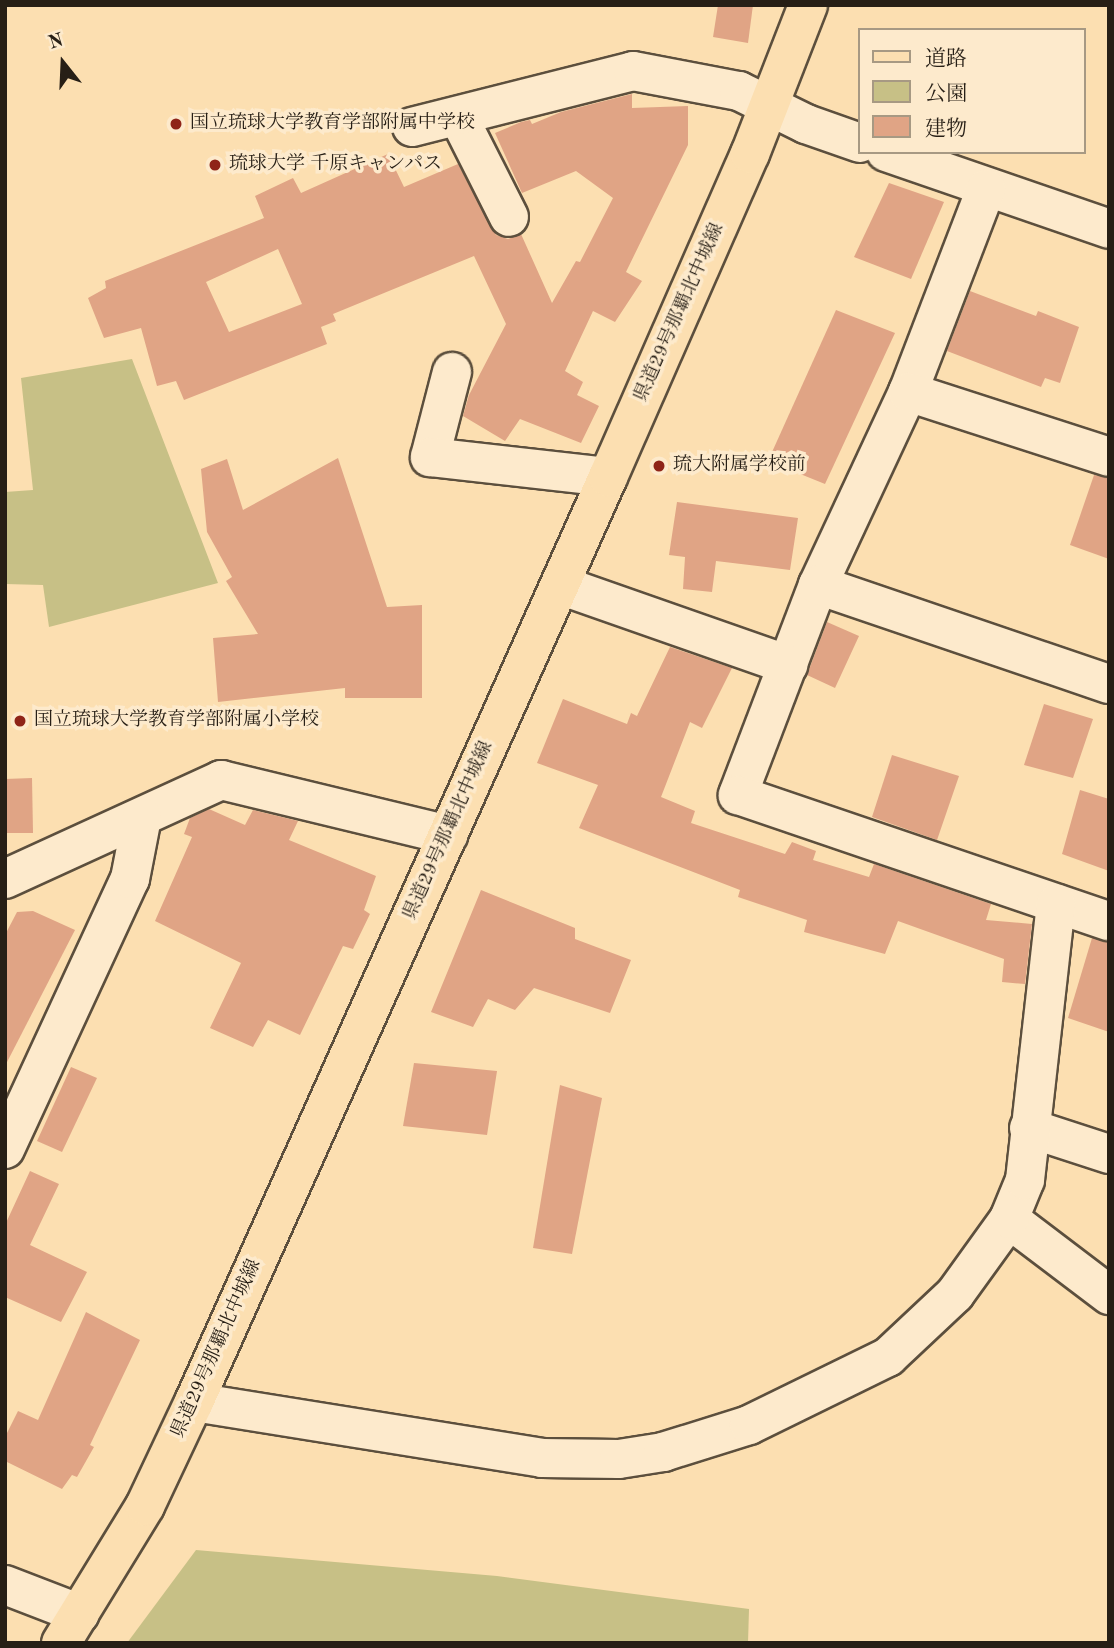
<!DOCTYPE html>
<html>
<head>
<meta charset="utf-8">
<style>
	body { margin:0 }
	#map { position:relative; width:1114px; height:1648px; overflow:hidden; background:#fcdfb1; font-family:"Old Standard TT","Noto Serif JP",serif }
	div>[style] { position:absolute }
	.green>* { inset:0; background:#c7c086 }
	.building>* { inset:0; background:#e0a485 }
	.roads { filter:drop-shadow(2px 0 #5c4f3d) drop-shadow(-2px 0 #5c4f3d) drop-shadow(0 2px #5c4f3d) drop-shadow(0 -2px #5c4f3d) }
	.minor>* { height:38px; margin:-19px; padding:0 19px; transform-origin:19px; border-radius:19px; background:#fdeacc }
	.major>* { height:38px; margin:-19px; padding:0 19px; transform-origin:19px; border-radius:19px; background:#fcdfb1 }
	.dots>* { width:19px; height:19px; translate:-50% -50%; box-sizing:border-box; border:4px solid #fdeacc; border-radius:50% }
	span { translate:-50% -50%; white-space:nowrap; text-align:center; line-height:1.15; -webkit-text-stroke:7px #fdeacc; paint-order:stroke }
	.poi-label { font-size:19px; color:#271f16 }
	.left { translate:0 -50%; text-align:left }
	.street-label { font-size:19px; color:#271f16 }
	.frame { position:absolute; inset:0; border:7px solid #271f16; pointer-events:none }
	.legend { position:absolute; left:858px; top:28px; width:228px; height:126px; box-sizing:border-box; background:#fdeacc; border:2px solid #a79983; margin:0; padding:9px 12px; list-style:none; font-size:21px; color:#271f16 }
	.legend li { display:flex; align-items:center; gap:14px; height:35px }
	.legend b { width:35px; border:2px solid #a79983 }
	.north { position:absolute; left:28px; top:28px; width:70px; height:70px; -webkit-text-stroke:5px #fdeacc; paint-order:stroke; rotate:342deg; font-size:19px; font-weight:700; line-height:28px; text-align:center; color:#271f16 }
	.north::after { content:''; display:block; margin:auto; width:24px; height:32px; background:#271f16; clip-path:polygon(50% 0,100% 100%,50% 72%,0 100%) }
</style>
</head>
<body>
<div id="map">
	<div class="green">
		<div style="clip-path:polygon(132px 359px,218px 583px,49px 627px,43px 585px,5px 584px,5px 492px,33px 490px,21px 378px)"></div>
		<div style="clip-path:polygon(196px 1550px,497px 1576px,749px 1609px,748px 1643px,127px 1643px)"></div>
	</div>
	<div class="building">
		<div style="clip-path:polygon(718px 5px,753px 5px,748px 43px,713px 37px)"></div>
		<div style="clip-path:polygon(evenodd,632px 94px,632px 108px,688px 106px,688px 145px,626px 272px,642px 281px,615px 322px,593px 311px,565px 371px,583px 382px,577px 395px,599px 406px,581px 443px,520px 419px,505px 441px,463px 416px,469px 395px,506px 324px,474px 256px,333px 314px,336px 321px,321px 327px,327px 344px,184px 400px,176px 381px,157px 386px,141px 328px,104px 338px,88px 298px,106px 288px,105px 281px,264px 218px,255px 196px,293px 178px,301px 193px,388px 154px,404px 187px,458px 164px,496px 235px,508px 239px,521px 234px,552px 303px,576px 261px,580px 262px,613px 198px,576px 171px,522px 193px,495px 133px,521px 122px,530px 120px,532px 124px,561px 112px,632px 94px,278px 249px,302px 304px,229px 332px,206px 282px,278px 249px)"></div>
		<div style="clip-path:polygon(889px 183px,944px 202px,911px 279px,854px 257px)"></div>
		<div style="clip-path:polygon(970px 291px,1036px 316px,1038px 311px,1079px 327px,1060px 383px,1045px 378px,1041px 387px,947px 351px)"></div>
		<div style="clip-path:polygon(836px 310px,895px 333px,825px 484px,768px 461px)"></div>
		<div style="clip-path:polygon(338px 458px,387px 607px,422px 605px,422px 698px,345px 698px,345px 688px,218px 702px,213px 638px,258px 634px,226px 581px,232px 577px,207px 532px,201px 469px,227px 459px,243px 510px)"></div>
		<div style="clip-path:polygon(1094px 475px,1109px 478px,1109px 559px,1070px 545px)"></div>
		<div style="clip-path:polygon(677px 502px,798px 518px,790px 570px,716px 561px,712px 592px,683px 589px,685px 557px,669px 555px)"></div>
		<div style="clip-path:polygon(827px 622px,859px 636px,835px 688px,807px 675px)"></div>
		<div style="clip-path:polygon(670px 647px,732px 668px,702px 728px,690px 722px,661px 797px,695px 811px,691px 823px,785px 854px,792px 842px,816px 851px,813px 860px,869px 877px,874px 864px,991px 904px,986px 920px,1032px 924px,1025px 984px,1002px 982px,1004px 959px,898px 921px,885px 954px,804px 932px,807px 920px,738px 897px,740px 890px,579px 828px,598px 785px,537px 763px,563px 699px,627px 724px,631px 713px,637px 716px)"></div>
		<div style="clip-path:polygon(1044px 704px,1093px 719px,1073px 778px,1024px 765px)"></div>
		<div style="clip-path:polygon(892px 755px,959px 776px,937px 840px,872px 817px)"></div>
		<div style="clip-path:polygon(32px 778px,33px 833px,5px 833px,5px 779px)"></div>
		<div style="clip-path:polygon(1080px 790px,1109px 799px,1109px 871px,1062px 854px)"></div>
		<div style="clip-path:polygon(209px 809px,245px 825px,253px 810px,298px 821px,289px 840px,376px 876px,364px 910px,370px 914px,353px 949px,343px 946px,300px 1035px,268px 1020px,253px 1047px,210px 1028px,241px 963px,155px 921px,192px 837px,184px 834px,190px 818px)"></div>
		<div style="clip-path:polygon(481px 890px,575px 928px,575px 939px,631px 960px,610px 1013px,534px 988px,515px 1010px,488px 999px,473px 1027px,431px 1012px)"></div>
		<div style="clip-path:polygon(33px 911px,75px 930px,5px 1066px,5px 935px,17px 912px)"></div>
		<div style="clip-path:polygon(1092px 938px,1109px 942px,1109px 1032px,1068px 1018px)"></div>
		<div style="clip-path:polygon(414px 1063px,497px 1071px,487px 1135px,403px 1126px)"></div>
		<div style="clip-path:polygon(71px 1067px,97px 1078px,62px 1152px,37px 1141px)"></div>
		<div style="clip-path:polygon(560px 1085px,602px 1098px,572px 1254px,533px 1248px)"></div>
		<div style="clip-path:polygon(30px 1171px,59px 1184px,30px 1245px,87px 1272px,61px 1322px,5px 1297px,5px 1225px)"></div>
		<div style="clip-path:polygon(86px 1312px,140px 1340px,90px 1445px,94px 1447px,77px 1477px,72px 1475px,62px 1489px,5px 1461px,5px 1437px,18px 1411px,38px 1420px)"></div>
	</div>
	<div class="roads">
		<div class="minor">
			<div style="left:458px;top:116px;width:113px;rotate:63.2deg"></div>
			<div style="left:412px;top:127px;width:228px;rotate:-14.2deg"></div>
			<div style="left:633px;top:71px;width:108px;rotate:10.7deg"></div>
			<div style="left:739px;top:91px;width:75px;rotate:26.2deg"></div>
			<div style="left:806px;top:124px;width:57px;rotate:19.4deg"></div>
			<div style="left:886px;top:152px;width:236px;rotate:19deg"></div>
			<div style="left:986px;top:189px;width:217px;rotate:111deg"></div>
			<div style="left:908px;top:392px;width:213px;rotate:115deg"></div>
			<div style="left:818px;top:585px;width:225px;rotate:110.9deg"></div>
			<div style="left:738px;top:795px;width:392px;rotate:18.8deg"></div>
			<div style="left:452px;top:372px;width:88px;rotate:104.5deg"></div>
			<div style="left:430px;top:457px;width:179px;rotate:6.4deg"></div>
			<div style="left:908px;top:392px;width:211px;rotate:17.9deg"></div>
			<div style="left:560px;top:585px;width:242px;rotate:19.3deg"></div>
			<div style="left:818px;top:585px;width:307px;rotate:18.8deg"></div>
			<div style="left:5px;top:879px;width:238px;rotate:-24.6deg"></div>
			<div style="left:221px;top:780px;width:234px;rotate:13.6deg"></div>
			<div style="left:1029px;top:1128px;width:84px;rotate:18deg"></div>
			<div style="left:5px;top:1149px;width:298px;rotate:-65.2deg"></div>
			<div style="left:130px;top:879px;width:63px;rotate:-79deg"></div>
			<div style="left:1009px;top:1219px;width:126px;rotate:37.2deg"></div>
			<div style="left:194px;top:1402px;width:352px;rotate:9.1deg"></div>
			<div style="left:542px;top:1458px;width:77px;rotate:0.7deg"></div>
			<div style="left:619px;top:1459px;width:45px;rotate:-9deg"></div>
			<div style="left:663px;top:1452px;width:90px;rotate:-17.4deg"></div>
			<div style="left:749px;top:1425px;width:155px;rotate:-26.1deg"></div>
			<div style="left:888px;top:1357px;width:92px;rotate:-43.2deg"></div>
			<div style="left:955px;top:1294px;width:92px;rotate:-54.2deg"></div>
			<div style="left:1009px;top:1219px;width:42px;rotate:-67.7deg"></div>
			<div style="left:1025px;top:1180px;width:278px;rotate:-83.6deg"></div>
			<div style="left:5px;top:1585px;width:80px;rotate:21.1deg"></div>
		</div>
		<div class="major">
			<div style="left:61px;top:1643px;width:161px;rotate:-58.5deg"></div>
			<div style="left:145px;top:1506px;width:115px;rotate:-64.8deg"></div>
			<div style="left:194px;top:1402px;width:1013px;rotate:-65.89deg"></div>
			<div style="left:608px;top:477px;width:353px;rotate:-66.3deg"></div>
			<div style="left:750px;top:154px;width:160px;rotate:-68.7deg"></div>
		</div>
	</div>
	<div class="dots">
		<div style="left:176px;top:124px;background:#8f2418"></div>
		<div style="left:215px;top:165px;background:#8f2418"></div>
		<div style="left:659px;top:466px;background:#8f2418"></div>
		<div style="left:20px;top:721px;background:#8f2418"></div>
	</div>
	<div class="poi-label">
		<span class="left" style="left:190px;top:124px">国立琉球大学教育学部附属中学校</span>
		<span class="left" style="left:229px;top:165px">琉球大学 千原キャンパス</span>
		<span class="left" style="left:673px;top:466px">琉大附属学校前</span>
		<span class="left" style="left:34px;top:721px">国立琉球大学教育学部附属小学校</span>
	</div>
	<div class="street-label">
		<span style="left:680px;top:313px;rotate:-66deg">県道29号那覇北中城線</span>
		<span style="left:449px;top:831px;rotate:-66deg">県道29号那覇北中城線</span>
		<span style="left:217px;top:1349px;rotate:-66deg">県道29号那覇北中城線</span>
	</div>
	<div class="frame"></div>
	<ul class="legend">
	<li><b style="height:9px;background:#fcdfb1"></b>道路</li>
	<li><b style="height:19px;background:#c7c086"></b>公園</li>
	<li><b style="height:19px;background:#e0a485"></b>建物</li>
	</ul>
	<div class="north">N</div>
</div>
</body>
</html>
